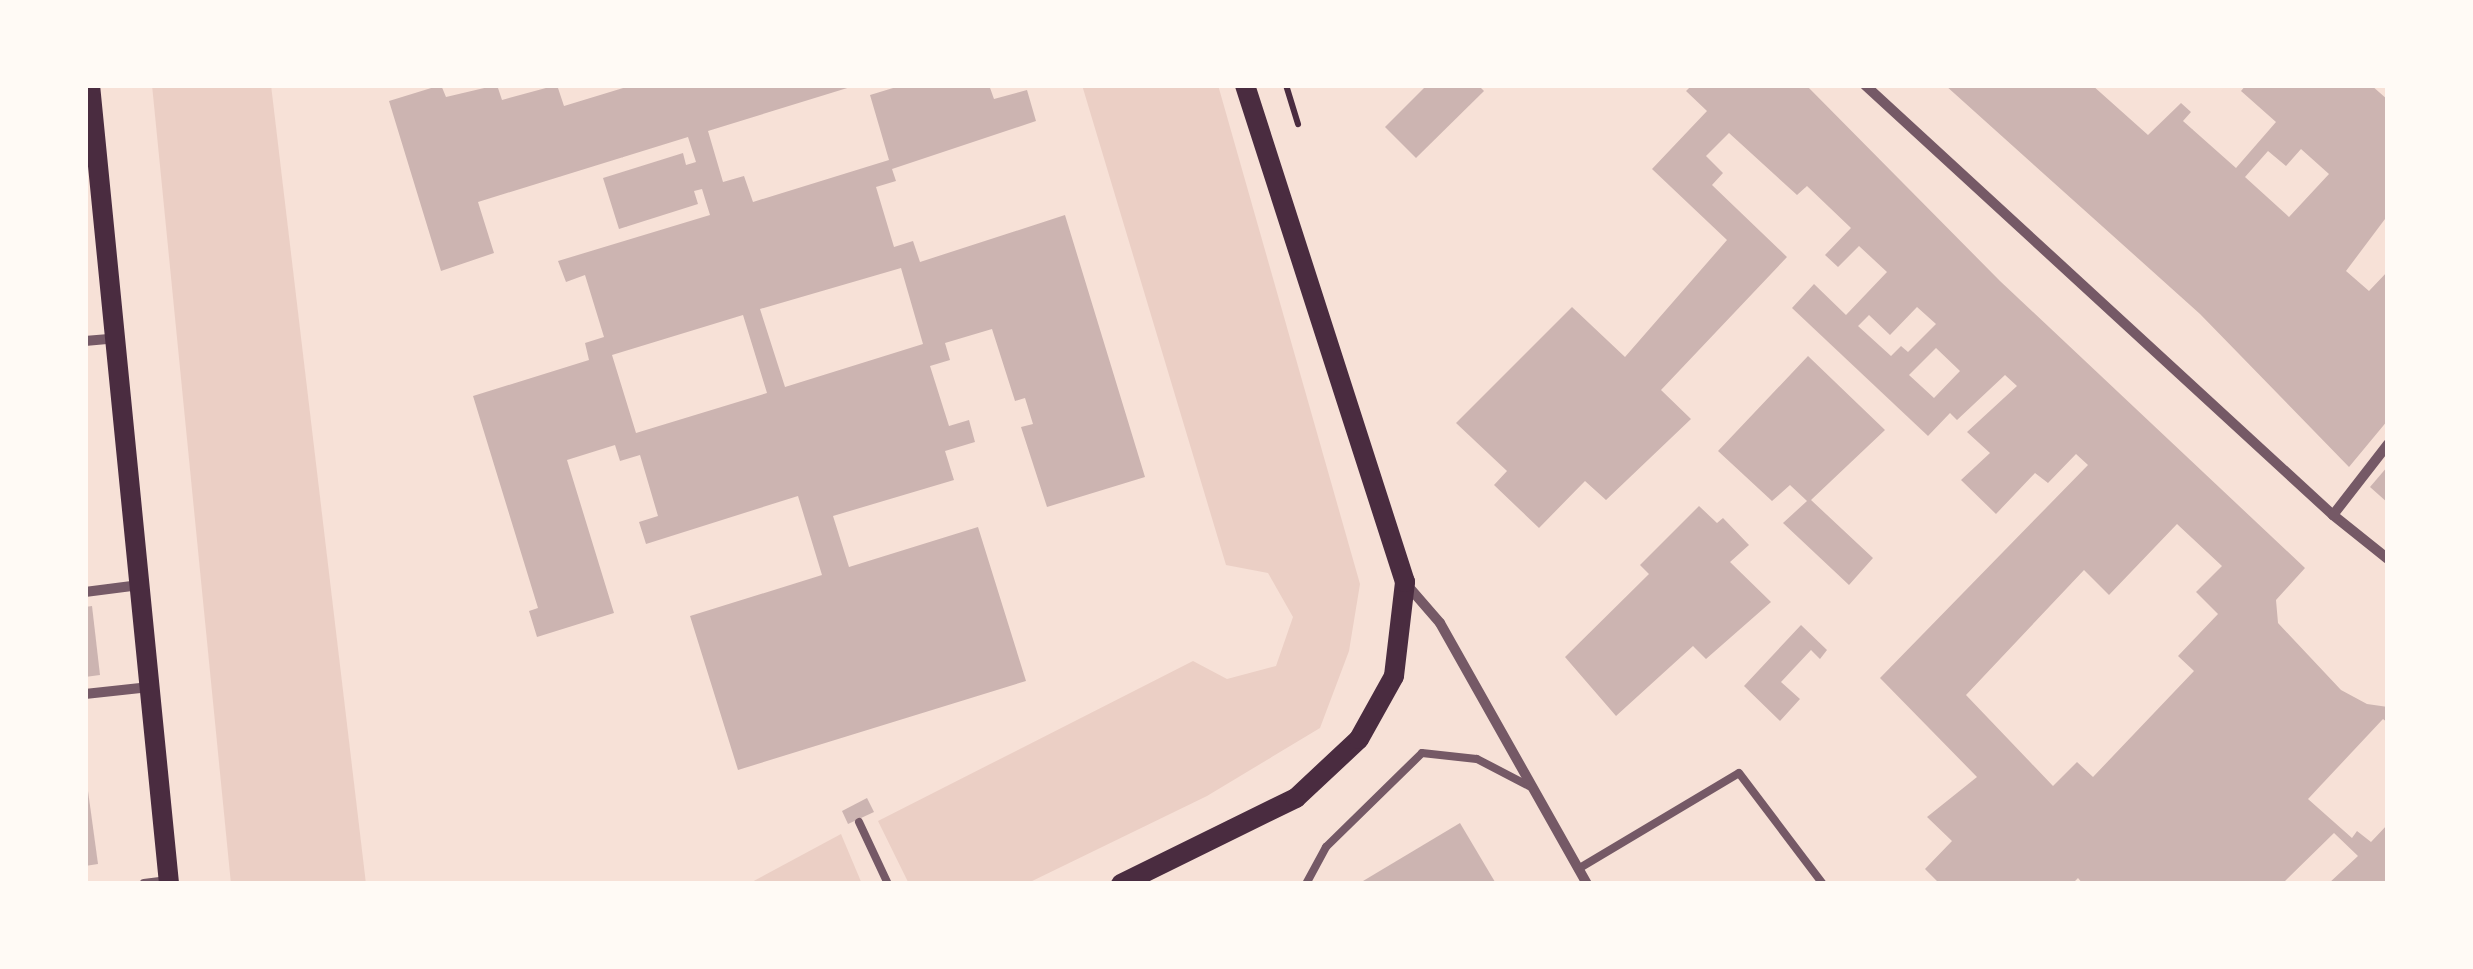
<!DOCTYPE html>
<html>
<head>
<meta charset="utf-8">
<style>
	body { margin:0 }
	#map { position:relative; width:2473px; height:969px; overflow:hidden; background:#f7e1d7; font-family:Barlow,sans-serif }
	div>[style] { position:absolute }
	.green>* { inset:0; background:#ebcfc5 }
	.building>* { inset:0; background:#ccb4b1 }
	.path>* { height:6px; margin:-3px; padding:0 3px; transform-origin:3px; border-radius:3px; background:#4a2c40 }
	.service>* { height:8px; margin:-4px; padding:0 4px; transform-origin:4px; border-radius:4px; background:#755966 }
	.minor>* { height:10px; margin:-5px; padding:0 5px; transform-origin:5px; border-radius:5px; background:#755966 }
	.secondary>* { height:20px; margin:-10px; padding:0 10px; transform-origin:10px; border-radius:10px; background:#4a2c40 }
	span { translate:-50% -50%; white-space:nowrap; text-align:center; line-height:1.15; -webkit-text-stroke:10px #fffaf5; paint-order:stroke }
	.frame { position:absolute; inset:0; border:88px solid #fffaf5; pointer-events:none }
</style>
</head>
<body>
<div id="map">
	<div class="green">
		<div style="clip-path:polygon(152px 85px,271px 85px,366px 884px,231px 884px)"></div>
		<div style="clip-path:polygon(1082px 85px,1218px 85px,1360px 584px,1349px 651px,1320px 728px,1207px 796px,1026px 884px,909px 884px,878px 821px,1193px 661px,1227px 679px,1276px 666px,1293px 617px,1268px 573px,1226px 565px)"></div>
		<div style="clip-path:polygon(841px 834px,862px 884px,748px 884px)"></div>
	</div>
	<div class="building">
		<div style="clip-path:polygon(evenodd,441px 85px,446px 97px,497px 85px,502px 100px,557px 85px,564px 106px,633px 85px,857px 85px,708px 131px,723px 182px,744px 176px,753px 202px,889px 160px,870px 95px,903px 85px,989px 85px,994px 99px,1027px 90px,1036px 121px,892px 169px,896px 181px,876px 187px,894px 247px,913px 241px,920px 262px,1065px 215px,1145px 477px,1047px 507px,1021px 427px,1033px 424px,1025px 398px,1015px 401px,992px 329px,945px 343px,950px 360px,930px 366px,949px 426px,969px 420px,975px 442px,945px 451px,954px 480px,833px 516px,849px 567px,978px 527px,1026px 681px,738px 770px,690px 616px,822px 575px,798px 496px,646px 544px,639px 522px,658px 516px,640px 455px,620px 461px,615px 445px,567px 460px,614px 613px,537px 637px,529px 611px,538px 608px,473px 396px,589px 360px,585px 343px,604px 337px,585px 275px,566px 282px,558px 261px,710px 215px,702px 189px,694px 191px,698px 204px,619px 229px,603px 178px,683px 153px,686px 165px,696px 162px,688px 137px,478px 202px,494px 253px,441px 271px,389px 101px,441px 85px,901px 268px,923px 344px,785px 387px,760px 309px,901px 268px,441px 85px,743px 315px,767px 393px,636px 433px,612px 355px,743px 315px)"></div>
		<div style="clip-path:polygon(1427px 85px,1478px 85px,1484px 91px,1416px 158px,1385px 127px)"></div>
		<div style="clip-path:polygon(evenodd,1692px 85px,1806px 85px,2000px 281px,2305px 568px,2276px 600px,2278px 623px,2341px 690px,2367px 704px,2388px 707px,2388px 723px,2383px 719px,2308px 799px,2352px 838px,2357px 831px,2371px 842px,2388px 824px,2388px 884px,2328px 884px,2358px 856px,2334px 833px,2282px 884px,2083px 884px,2078px 878px,2072px 884px,1940px 884px,1925px 869px,1952px 841px,1927px 817px,1977px 777px,1880px 678px,2088px 465px,2076px 454px,2048px 483px,2035px 473px,1996px 514px,1961px 480px,1990px 453px,1967px 432px,2017px 386px,2005px 375px,1957px 420px,1950px 413px,1928px 436px,1792px 308px,1814px 284px,1846px 315px,1887px 272px,1859px 246px,1838px 267px,1825px 255px,1851px 228px,1807px 186px,1797px 195px,1729px 133px,1706px 156px,1723px 173px,1712px 185px,1787px 257px,1661px 390px,1691px 419px,1606px 500px,1585px 481px,1539px 528px,1494px 485px,1507px 471px,1456px 423px,1572px 307px,1625px 357px,1727px 240px,1652px 169px,1707px 111px,1686px 91px,1692px 85px,1917px 307px,1936px 324px,1908px 352px,1901px 346px,1891px 356px,1858px 326px,1869px 315px,1890px 335px,1917px 307px,1692px 85px,1936px 348px,1960px 371px,1934px 398px,1909px 375px,1936px 348px,1692px 85px,2177px 524px,2222px 566px,2196px 592px,2218px 614px,2178px 656px,2194px 671px,2093px 777px,2077px 762px,2053px 786px,1966px 695px,2084px 570px,2109px 595px,2177px 524px)"></div>
		<div style="clip-path:polygon(evenodd,1945px 85px,2092px 85px,2148px 135px,2181px 103px,2191px 112px,2183px 121px,2236px 168px,2276px 122px,2241px 91px,2246px 85px,2371px 85px,2388px 100px,2388px 215px,2346px 271px,2369px 291px,2388px 271px,2388px 420px,2349px 467px,2200px 314px,1945px 85px,2301px 149px,2329px 174px,2289px 217px,2245px 177px,2268px 151px,2286px 166px,2301px 149px)"></div>
		<div style="clip-path:polygon(1808px 356px,1885px 430px,1811px 500px,1873px 558px,1849px 585px,1783px 523px,1807px 501px,1790px 485px,1772px 501px,1718px 451px)"></div>
		<div style="clip-path:polygon(2388px 466px,2388px 503px,2370px 487px)"></div>
		<div style="clip-path:polygon(1699px 506px,1717px 523px,1723px 518px,1749px 545px,1730px 562px,1771px 602px,1706px 659px,1693px 646px,1616px 716px,1565px 657px,1649px 574px,1640px 565px)"></div>
		<div style="clip-path:polygon(92px 606px,100px 675px,85px 677px,85px 607px)"></div>
		<div style="clip-path:polygon(1801px 625px,1827px 650px,1820px 659px,1811px 650px,1781px 682px,1800px 699px,1780px 721px,1744px 686px)"></div>
		<div style="clip-path:polygon(85px 769px,98px 864px,85px 866px)"></div>
		<div style="clip-path:polygon(867px 798px,874px 812px,848px 824px,842px 811px)"></div>
		<div style="clip-path:polygon(1460px 823px,1495px 882px,1358px 884px)"></div>
	</div>
	<div class="path">
		<div style="left:1286px;top:85px;width:41px;rotate:72.9deg"></div>
	</div>
	<div class="service">
		<div style="left:859px;top:822px;width:68px;rotate:64.9deg"></div>
		<div style="left:1578px;top:869px;width:187px;rotate:-30.8deg"></div>
		<div style="left:1739px;top:773px;width:139px;rotate:52.9deg"></div>
		<div style="left:1306px;top:884px;width:42px;rotate:-61.6deg"></div>
		<div style="left:1326px;top:847px;width:134px;rotate:-44.4deg"></div>
		<div style="left:1422px;top:753px;width:55px;rotate:6.2deg"></div>
		<div style="left:1477px;top:759px;width:59px;rotate:27.4deg"></div>
	</div>
	<div class="minor">
		<div style="left:1865px;top:85px;width:636px;rotate:42.58deg"></div>
		<div style="left:2333px;top:515px;width:70px;rotate:38.7deg"></div>
		<div style="left:85px;top:341px;width:33px;rotate:-5deg"></div>
		<div style="left:2333px;top:515px;width:90px;rotate:-52.2deg"></div>
		<div style="left:1408px;top:586px;width:49px;rotate:49.1deg"></div>
		<div style="left:1440px;top:623px;width:300px;rotate:60.6deg"></div>
		<div style="left:85px;top:592px;width:55px;rotate:-7.3deg"></div>
		<div style="left:85px;top:694px;width:65px;rotate:-6.1deg"></div>
		<div style="left:144px;top:884px;width:24px;rotate:-7deg"></div>
	</div>
	<div class="secondary">
		<div style="left:90px;top:85px;width:803px;rotate:84.35deg"></div>
		<div style="left:1121px;top:884px;width:195px;rotate:-26.2deg"></div>
		<div style="left:1296px;top:798px;width:86px;rotate:-43.1deg"></div>
		<div style="left:1359px;top:739px;width:72px;rotate:-60.9deg"></div>
		<div style="left:1394px;top:676px;width:95px;rotate:-83.3deg"></div>
		<div style="left:1405px;top:582px;width:522px;rotate:-107.85deg"></div>
	</div>
	<div class="frame"></div>
</div>
</body>
</html>
